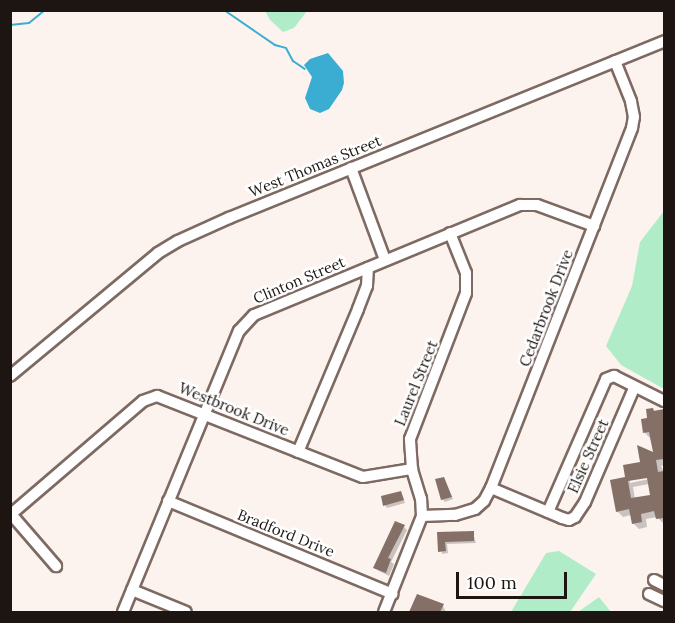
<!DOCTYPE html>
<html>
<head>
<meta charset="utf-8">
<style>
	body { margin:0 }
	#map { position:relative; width:675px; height:623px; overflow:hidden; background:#fcf3ef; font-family:Lora,serif }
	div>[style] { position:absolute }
	.green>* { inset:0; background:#b0ecc8 }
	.water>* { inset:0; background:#3badd3 }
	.shadow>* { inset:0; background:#0003 }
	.stream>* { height:2px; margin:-1px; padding:0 1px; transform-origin:1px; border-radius:1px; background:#3badd3 }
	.building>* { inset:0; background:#847067 }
	.roads { filter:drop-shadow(2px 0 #7e6a62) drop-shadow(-2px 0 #7e6a62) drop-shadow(0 2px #7e6a62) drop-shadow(0 -2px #7e6a62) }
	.minor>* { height:10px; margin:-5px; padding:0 5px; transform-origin:5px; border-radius:5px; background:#fff }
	span { translate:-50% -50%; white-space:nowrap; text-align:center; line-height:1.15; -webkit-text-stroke:5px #fff; paint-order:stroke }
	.street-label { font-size:15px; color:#1c1512 }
	.frame { position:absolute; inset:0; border:12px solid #1c1512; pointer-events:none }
	.scale { position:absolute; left:456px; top:572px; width:111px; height:27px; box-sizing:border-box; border:3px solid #1c1512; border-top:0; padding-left:8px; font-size:18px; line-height:21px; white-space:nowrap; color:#1c1512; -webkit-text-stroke:4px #fff; paint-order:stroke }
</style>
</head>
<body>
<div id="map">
	<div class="green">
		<div style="clip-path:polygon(265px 11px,307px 11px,294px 28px,283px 32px,270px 20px)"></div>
		<div style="clip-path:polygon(664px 211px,664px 389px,621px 365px,606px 346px,632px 286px,640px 242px)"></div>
		<div style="clip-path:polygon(559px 551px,596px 574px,570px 612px,511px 612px,546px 553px)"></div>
		<div style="clip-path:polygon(599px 597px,611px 612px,578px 612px)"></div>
	</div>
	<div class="water">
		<div style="clip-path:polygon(328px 53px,343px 71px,344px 83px,342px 90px,329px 109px,320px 113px,310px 109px,305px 98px,312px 77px,304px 65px,310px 59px)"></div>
	</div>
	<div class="shadow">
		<div style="clip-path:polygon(evenodd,664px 410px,664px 465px,661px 466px,664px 472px,664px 524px,657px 517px,646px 519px,647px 527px,639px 529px,633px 523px,631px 515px,623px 517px,617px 511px,627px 479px,655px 454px,650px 438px,645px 433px,649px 419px,647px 411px,664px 410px,654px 475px,654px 478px,630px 483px,630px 480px,654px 475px,664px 410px,649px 484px,651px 496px,635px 499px,633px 487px,649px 484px)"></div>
		<div style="clip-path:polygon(444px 478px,453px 499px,445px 502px,442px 499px)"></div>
		<div style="clip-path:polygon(401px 492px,405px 503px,387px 508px,385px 505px)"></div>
		<div style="clip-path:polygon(404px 527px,407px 530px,391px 562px,394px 564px,389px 576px,379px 571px,375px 568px)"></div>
		<div style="clip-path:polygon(439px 533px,473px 533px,476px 543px,447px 544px,448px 553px,442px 554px)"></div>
		<div style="clip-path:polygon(418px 596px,443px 606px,446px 612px,411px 612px)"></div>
	</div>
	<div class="stream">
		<div style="left:224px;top:10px;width:62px;rotate:34.5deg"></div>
		<div style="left:275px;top:45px;width:11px;rotate:15deg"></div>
		<div style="left:286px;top:48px;width:15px;rotate:62deg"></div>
		<div style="left:293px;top:61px;width:14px;rotate:34deg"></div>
		<div style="left:10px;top:25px;width:19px;rotate:-6deg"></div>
		<div style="left:29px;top:23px;width:21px;rotate:-39deg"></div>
	</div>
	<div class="building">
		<div style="clip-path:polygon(evenodd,653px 408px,654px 411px,664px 409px,664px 459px,656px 460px,658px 472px,664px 471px,664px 518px,656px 519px,654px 511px,641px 514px,642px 522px,632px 524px,629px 509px,616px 512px,610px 480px,625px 477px,623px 465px,640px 462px,637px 445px,653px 452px,649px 432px,643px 433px,641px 419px,647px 418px,646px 409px,653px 408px,647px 478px,650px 495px,631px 498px,628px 481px,647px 478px)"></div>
		<div style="clip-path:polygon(444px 477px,452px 497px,441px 500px,435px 479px)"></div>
		<div style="clip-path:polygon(401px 491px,404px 500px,383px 506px,381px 496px)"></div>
		<div style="clip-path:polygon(395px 521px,405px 525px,388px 558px,391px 559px,386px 573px,373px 568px)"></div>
		<div style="clip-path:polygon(474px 531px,474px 541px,445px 542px,446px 551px,438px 552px,437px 532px)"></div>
		<div style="clip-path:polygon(417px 594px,444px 604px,440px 612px,409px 612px)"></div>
	</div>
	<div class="roads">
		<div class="minor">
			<div style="left:351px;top:168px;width:98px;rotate:69.7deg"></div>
			<div style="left:10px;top:376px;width:192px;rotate:-39.7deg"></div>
			<div style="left:158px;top:253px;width:23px;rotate:-31deg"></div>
			<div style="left:178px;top:241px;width:56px;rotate:-24.3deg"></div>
			<div style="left:229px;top:218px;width:470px;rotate:-22.1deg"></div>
			<div style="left:298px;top:452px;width:155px;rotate:-67.2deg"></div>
			<div style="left:358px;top:309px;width:25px;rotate:-69deg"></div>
			<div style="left:367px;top:286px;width:18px;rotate:-87deg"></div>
			<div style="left:491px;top:488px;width:77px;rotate:22.9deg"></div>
			<div style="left:562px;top:518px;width:7px;rotate:16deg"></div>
			<div style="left:569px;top:520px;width:7px;rotate:-27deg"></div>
			<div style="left:575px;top:517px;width:18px;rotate:-56deg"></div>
			<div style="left:585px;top:502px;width:124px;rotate:-66.7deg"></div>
			<div style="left:168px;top:501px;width:243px;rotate:22.5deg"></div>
			<div style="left:548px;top:512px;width:145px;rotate:-66.4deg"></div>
			<div style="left:606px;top:379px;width:9px;rotate:-21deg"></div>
			<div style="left:614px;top:376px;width:56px;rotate:26.6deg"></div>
			<div style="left:11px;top:514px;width:69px;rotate:49.1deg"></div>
			<div style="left:10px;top:515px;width:175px;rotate:-40.6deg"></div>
			<div style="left:143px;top:401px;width:15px;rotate:-20deg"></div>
			<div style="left:157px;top:396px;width:221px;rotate:21.5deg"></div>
			<div style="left:363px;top:477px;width:50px;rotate:-9.3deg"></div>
			<div style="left:422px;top:516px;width:33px;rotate:-2deg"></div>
			<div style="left:455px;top:515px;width:21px;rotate:-17deg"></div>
			<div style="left:475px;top:509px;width:12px;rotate:-42deg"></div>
			<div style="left:484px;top:501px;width:15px;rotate:-62deg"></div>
			<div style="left:491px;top:488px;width:387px;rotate:-68.6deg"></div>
			<div style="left:632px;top:128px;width:11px;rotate:-80deg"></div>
			<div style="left:634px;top:117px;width:16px;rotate:-101deg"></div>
			<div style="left:631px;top:101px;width:43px;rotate:-111.8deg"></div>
			<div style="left:654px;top:580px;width:11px;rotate:27deg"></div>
			<div style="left:132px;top:590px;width:58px;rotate:22.2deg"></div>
			<div style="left:649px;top:594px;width:17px;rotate:25deg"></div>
			<div style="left:123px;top:612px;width:304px;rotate:-67.6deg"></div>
			<div style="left:239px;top:331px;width:22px;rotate:-47deg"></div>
			<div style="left:254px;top:315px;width:288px;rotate:-22.5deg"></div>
			<div style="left:520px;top:205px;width:17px"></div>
			<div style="left:537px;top:205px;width:61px;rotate:20.2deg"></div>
			<div style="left:384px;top:612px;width:103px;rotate:-68.4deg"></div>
			<div style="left:422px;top:516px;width:17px;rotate:-93deg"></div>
			<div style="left:421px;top:499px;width:31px;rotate:-107deg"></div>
			<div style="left:412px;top:469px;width:30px;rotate:-94deg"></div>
			<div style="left:410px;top:439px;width:156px;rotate:-69deg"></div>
			<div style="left:466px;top:293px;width:20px;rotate:-90deg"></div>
			<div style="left:466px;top:273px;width:43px;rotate:-111.8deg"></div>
		</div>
	</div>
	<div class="street-label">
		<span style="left:315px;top:166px;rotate:-22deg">West Thomas Street</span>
		<span style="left:299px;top:280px;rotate:-23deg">Clinton Street</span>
		<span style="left:546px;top:308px;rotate:-69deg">Cedarbrook Drive</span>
		<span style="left:416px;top:383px;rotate:-68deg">Laurel Street</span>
		<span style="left:234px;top:409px;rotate:22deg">Westbrook Drive</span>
		<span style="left:588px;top:456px;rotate:-66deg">Elsie Street</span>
		<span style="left:286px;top:533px;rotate:22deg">Bradford Drive</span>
	</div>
	<div class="frame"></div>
	<div class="scale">100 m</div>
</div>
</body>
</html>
